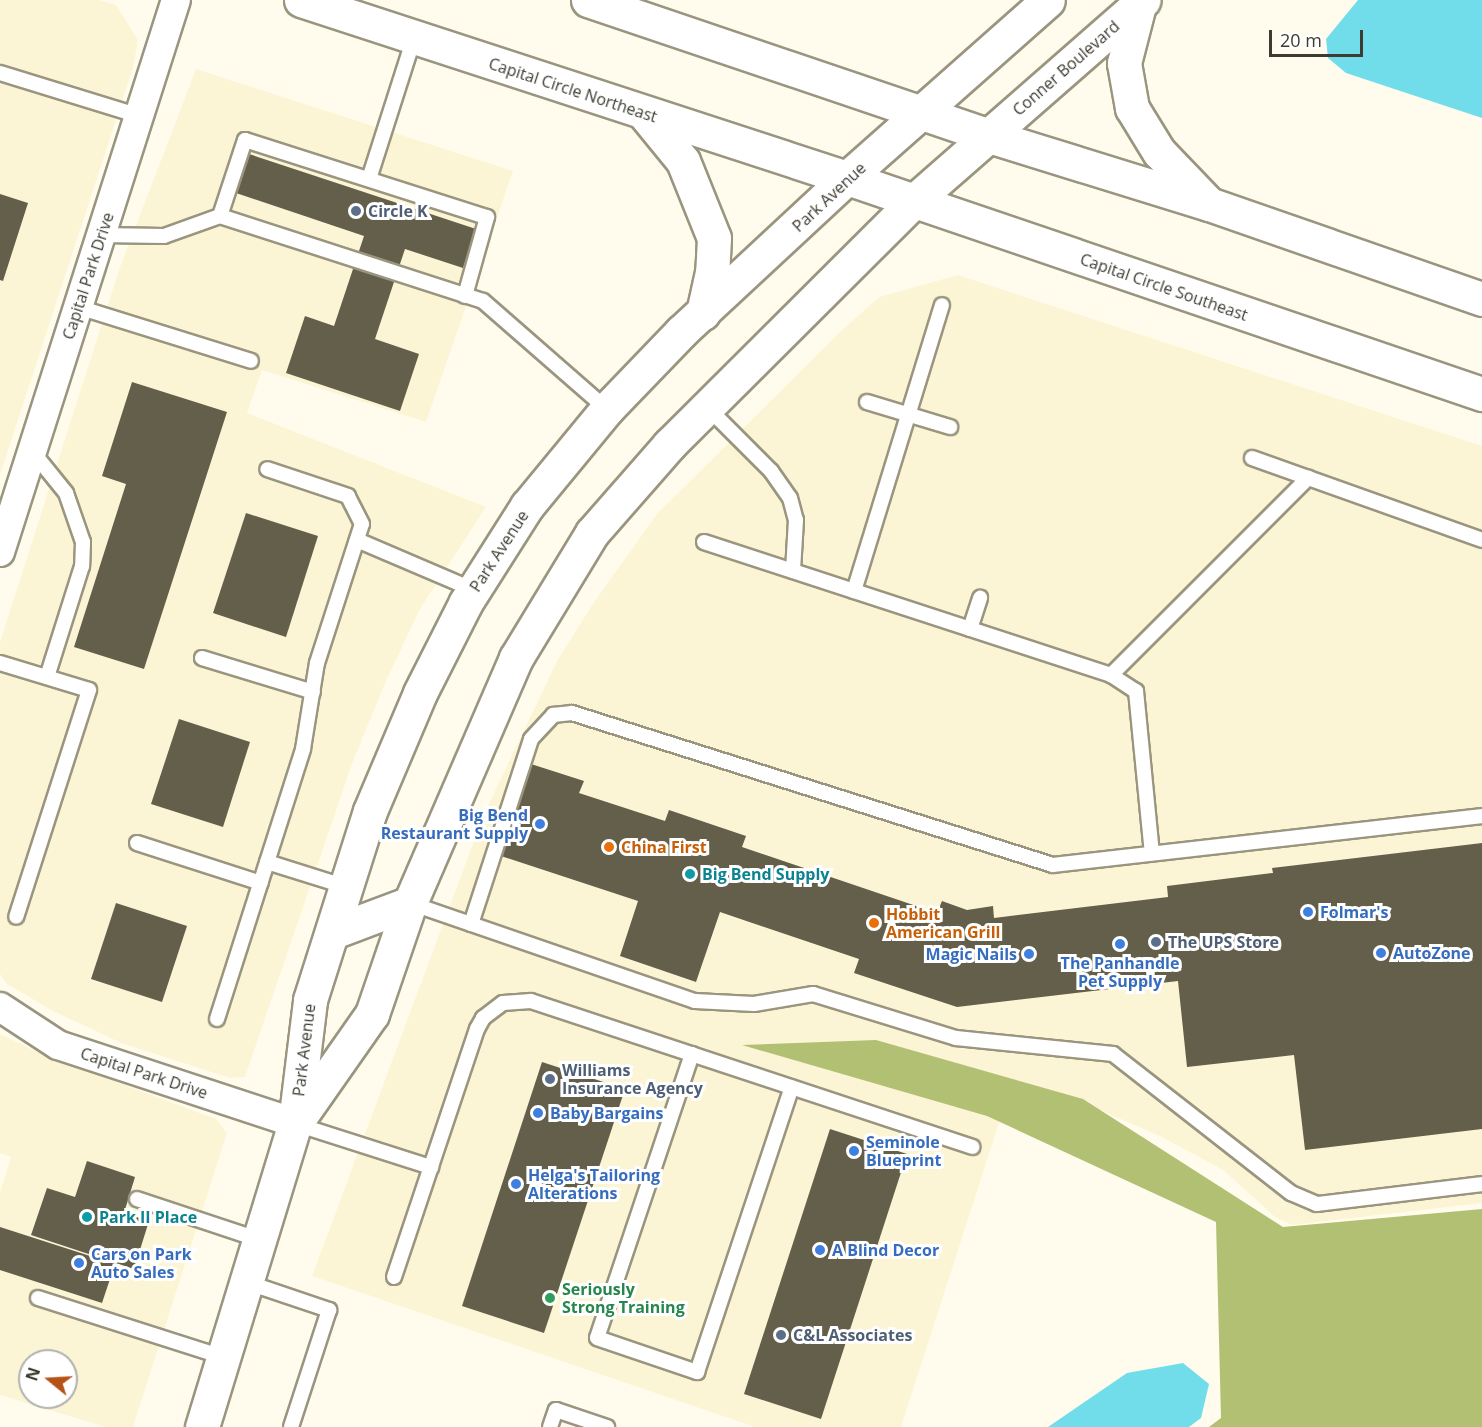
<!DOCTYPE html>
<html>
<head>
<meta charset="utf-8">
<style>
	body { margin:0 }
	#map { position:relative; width:1482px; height:1427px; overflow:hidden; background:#fffced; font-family:"Open Sans",sans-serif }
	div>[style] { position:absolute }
	.built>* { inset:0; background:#fcf5d5 }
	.forest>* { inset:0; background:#b2c074 }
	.water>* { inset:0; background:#71ddeb }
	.building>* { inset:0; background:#635f4a }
	.roads { filter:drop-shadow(2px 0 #9a957f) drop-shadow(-2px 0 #9a957f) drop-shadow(0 2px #9a957f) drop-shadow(0 -2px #9a957f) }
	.service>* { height:14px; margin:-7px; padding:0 7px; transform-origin:7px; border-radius:7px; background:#fff }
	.minor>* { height:28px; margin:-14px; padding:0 14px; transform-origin:14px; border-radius:14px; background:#fff }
	.secondary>* { height:33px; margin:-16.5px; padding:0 16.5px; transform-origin:16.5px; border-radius:16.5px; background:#fff }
	.primary>* { height:33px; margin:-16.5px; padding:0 16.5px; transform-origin:16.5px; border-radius:16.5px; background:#fff }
	.dots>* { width:16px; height:16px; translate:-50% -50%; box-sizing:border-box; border:3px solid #fff; border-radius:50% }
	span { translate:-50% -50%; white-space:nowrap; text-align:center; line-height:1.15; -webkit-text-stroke:6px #fff; paint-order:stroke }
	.street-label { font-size:16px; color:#3d3b32 }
	.service-label { font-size:16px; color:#4e5e75; font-weight:700 }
	.left { translate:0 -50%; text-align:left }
	.shop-label { font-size:16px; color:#366cbe; font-weight:700 }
	.right { translate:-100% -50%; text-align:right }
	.food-label { font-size:16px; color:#c56008; font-weight:700 }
	.culture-label { font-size:16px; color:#0d838f; font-weight:700 }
	.leisure-label { font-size:16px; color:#27864d; font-weight:700 }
	.north { position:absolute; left:18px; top:1349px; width:60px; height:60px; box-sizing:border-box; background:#fff; border:2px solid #b1b1ad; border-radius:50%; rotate:288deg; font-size:16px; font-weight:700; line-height:24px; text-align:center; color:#3d3b32 }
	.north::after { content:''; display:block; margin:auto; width:21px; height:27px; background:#b55316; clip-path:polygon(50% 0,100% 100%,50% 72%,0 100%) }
	.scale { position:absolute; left:1269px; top:30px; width:94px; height:27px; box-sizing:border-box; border:3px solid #3d3b32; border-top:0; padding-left:8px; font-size:18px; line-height:21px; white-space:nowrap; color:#3d3b32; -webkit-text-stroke:4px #fff; paint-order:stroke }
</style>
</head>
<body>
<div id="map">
	<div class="built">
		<div style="clip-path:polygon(0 0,99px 0,116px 5px,138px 40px,133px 68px,0 475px)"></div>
		<div style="clip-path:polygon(196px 69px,513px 171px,426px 422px,262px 370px,247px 413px,486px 507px,420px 609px,386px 681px,352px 764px,245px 1077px,230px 1078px,121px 1043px,51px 1010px,7px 984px,0 974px,0 642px,120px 267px)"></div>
		<div style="clip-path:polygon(958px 275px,1482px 446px,1482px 1203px,1292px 1225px,1275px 1217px,1223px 1170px,1160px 1136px,1095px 1108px,1009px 1092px,901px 1427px,755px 1427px,312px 1276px,484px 814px,557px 661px,592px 605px,657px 514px,841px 331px,879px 297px)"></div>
		<div style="clip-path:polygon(evenodd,0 1034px,42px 1054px,216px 1119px,227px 1133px,133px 1427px,105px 1427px,0 1395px,0 1192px,11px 1157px,0 1153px,0 1034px,30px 1361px,66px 1361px,66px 1397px,30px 1397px,30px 1361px)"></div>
	</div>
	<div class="forest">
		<div style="clip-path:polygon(876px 1040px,1083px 1099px,1283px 1227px,1482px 1209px,1482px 1427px,1209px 1427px,1221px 1418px,1216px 1222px,987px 1116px,742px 1045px)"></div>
	</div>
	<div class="water">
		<div style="clip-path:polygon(1358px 0,1482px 0,1482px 118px,1346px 73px,1328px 58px,1326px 39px)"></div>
		<div style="clip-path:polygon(1183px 1363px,1209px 1384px,1201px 1418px,1189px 1427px,1048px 1427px,1127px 1373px)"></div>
	</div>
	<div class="building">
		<div style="clip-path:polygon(249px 154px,476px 229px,463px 268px,405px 249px,375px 339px,419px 354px,400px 411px,286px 373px,305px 316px,334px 326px,364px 236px,236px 193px)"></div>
		<div style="clip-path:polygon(0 194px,28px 203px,3px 281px,0 280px)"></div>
		<div style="clip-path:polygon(132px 382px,227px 412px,144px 669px,74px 647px,126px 484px,102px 476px)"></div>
		<div style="clip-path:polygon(246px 513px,318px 536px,286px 637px,213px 613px)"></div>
		<div style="clip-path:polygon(179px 719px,250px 742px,223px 827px,151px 804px)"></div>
		<div style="clip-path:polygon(531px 764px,584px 781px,579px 793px,665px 821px,669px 810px,746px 836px,742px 847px,937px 913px,942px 901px,967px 910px,993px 906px,994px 918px,1168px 897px,1167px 886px,1273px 873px,1272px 868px,1482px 843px,1482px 1129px,1305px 1150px,1294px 1055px,1187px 1067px,1178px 981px,957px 1007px,854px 973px,859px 959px,720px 912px,696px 982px,620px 956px,638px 901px,501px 856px)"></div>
		<div style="clip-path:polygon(116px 903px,187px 926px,162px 1002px,91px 979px)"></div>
		<div style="clip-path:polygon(542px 1062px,625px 1089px,544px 1333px,462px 1306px)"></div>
		<div style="clip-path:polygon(830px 1129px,907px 1154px,821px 1419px,744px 1394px)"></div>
		<div style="clip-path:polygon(87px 1161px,135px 1177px,124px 1213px,149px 1221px,134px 1269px,31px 1235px,47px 1188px,75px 1197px)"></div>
		<div style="clip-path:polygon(0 1227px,115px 1264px,102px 1303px,0 1270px)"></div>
	</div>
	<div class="roads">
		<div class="service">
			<div style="left:0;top:73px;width:146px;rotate:17.1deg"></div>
			<div style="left:369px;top:179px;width:148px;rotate:-72.3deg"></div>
			<div style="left:220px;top:216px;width:80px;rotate:-71.8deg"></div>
			<div style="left:245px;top:140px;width:254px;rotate:17.7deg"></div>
			<div style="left:487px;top:217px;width:82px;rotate:105.6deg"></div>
			<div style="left:101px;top:235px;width:63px;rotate:0.9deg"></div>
			<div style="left:164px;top:236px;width:59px;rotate:-19.7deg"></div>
			<div style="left:220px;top:216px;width:276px;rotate:17.9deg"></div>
			<div style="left:483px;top:301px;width:164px;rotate:41.1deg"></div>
			<div style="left:78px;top:307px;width:181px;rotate:17.3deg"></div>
			<div style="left:867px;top:402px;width:87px;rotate:16.8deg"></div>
			<div style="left:707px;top:407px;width:91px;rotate:45deg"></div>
			<div style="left:771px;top:471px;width:33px;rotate:55deg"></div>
			<div style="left:790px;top:498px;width:23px;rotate:75deg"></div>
			<div style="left:796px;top:520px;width:51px;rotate:93.4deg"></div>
			<div style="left:32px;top:451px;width:54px;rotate:51deg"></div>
			<div style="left:66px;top:493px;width:52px;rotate:70.9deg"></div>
			<div style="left:83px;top:542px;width:24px;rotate:92deg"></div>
			<div style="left:82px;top:566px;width:116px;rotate:107.5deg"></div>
			<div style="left:1252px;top:458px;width:244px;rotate:19.6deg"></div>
			<div style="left:357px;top:540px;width:127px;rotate:23.1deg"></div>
			<div style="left:704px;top:542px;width:428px;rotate:18.1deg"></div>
			<div style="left:1111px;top:675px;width:30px;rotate:33deg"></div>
			<div style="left:1136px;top:691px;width:163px;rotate:84.4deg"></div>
			<div style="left:854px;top:591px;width:299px;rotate:-72.9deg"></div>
			<div style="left:970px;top:629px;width:33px;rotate:-72deg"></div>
			<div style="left:202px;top:658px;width:116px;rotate:17deg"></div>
			<div style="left:0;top:663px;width:93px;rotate:16.9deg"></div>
			<div style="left:89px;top:690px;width:238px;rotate:107.8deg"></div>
			<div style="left:1111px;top:675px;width:279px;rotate:-45deg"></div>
			<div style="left:137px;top:843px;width:130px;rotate:17.9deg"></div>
			<div style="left:267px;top:862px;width:84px;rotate:17.4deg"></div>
			<div style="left:410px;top:903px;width:301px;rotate:19deg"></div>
			<div style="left:695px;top:1001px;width:59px;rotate:2.9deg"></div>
			<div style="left:754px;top:1004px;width:60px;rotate:-9.6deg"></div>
			<div style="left:813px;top:994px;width:150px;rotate:17.1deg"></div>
			<div style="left:956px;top:1038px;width:158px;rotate:5.8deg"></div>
			<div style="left:1113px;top:1054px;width:226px;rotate:38deg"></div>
			<div style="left:1291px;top:1193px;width:28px;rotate:23deg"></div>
			<div style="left:1317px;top:1204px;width:166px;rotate:-6.9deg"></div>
			<div style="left:471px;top:924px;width:194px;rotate:-72deg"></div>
			<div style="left:531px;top:739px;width:33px;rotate:-47deg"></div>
			<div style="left:553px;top:715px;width:19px;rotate:-6deg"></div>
			<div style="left:572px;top:713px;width:504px;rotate:17.54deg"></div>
			<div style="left:1053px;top:865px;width:432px;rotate:-6.5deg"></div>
			<div style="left:217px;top:1019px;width:283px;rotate:-72.3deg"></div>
			<div style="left:303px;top:749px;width:87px;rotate:-80.8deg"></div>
			<div style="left:317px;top:663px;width:146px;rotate:-72.1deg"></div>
			<div style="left:362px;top:524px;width:31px;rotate:-117deg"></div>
			<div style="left:348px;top:496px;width:85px;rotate:-161.6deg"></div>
			<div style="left:692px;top:1054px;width:299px;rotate:108.5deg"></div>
			<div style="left:597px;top:1338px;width:106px;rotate:18.8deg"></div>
			<div style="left:697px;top:1372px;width:300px;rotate:-71.6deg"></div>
			<div style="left:296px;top:1124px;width:142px;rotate:17.7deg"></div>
			<div style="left:137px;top:1199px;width:130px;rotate:18.4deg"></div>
			<div style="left:394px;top:1277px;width:262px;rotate:-71.5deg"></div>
			<div style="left:477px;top:1029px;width:13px;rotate:-61deg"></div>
			<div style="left:483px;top:1018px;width:25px;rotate:-37deg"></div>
			<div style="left:503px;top:1003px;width:28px;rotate:-4deg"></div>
			<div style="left:531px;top:1001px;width:465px;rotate:18.3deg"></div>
			<div style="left:246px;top:1282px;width:88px;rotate:18.6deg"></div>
			<div style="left:329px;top:1310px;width:123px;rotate:108deg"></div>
			<div style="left:38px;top:1298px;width:194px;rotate:17.7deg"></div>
			<div style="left:550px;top:1427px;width:18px;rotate:-71deg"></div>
			<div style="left:556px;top:1410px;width:54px;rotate:18.4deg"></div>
		</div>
		<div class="minor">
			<div style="left:0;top:552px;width:579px;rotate:-72.32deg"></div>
			<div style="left:0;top:1007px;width:69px;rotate:33.2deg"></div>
			<div style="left:58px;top:1045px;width:250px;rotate:18.2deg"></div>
		</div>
		<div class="secondary">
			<div style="left:1139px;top:5px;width:60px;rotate:104.5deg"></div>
			<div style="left:1124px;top:63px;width:46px;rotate:79.9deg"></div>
			<div style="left:1132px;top:108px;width:52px;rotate:58.5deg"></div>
			<div style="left:1159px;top:152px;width:72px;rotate:46.1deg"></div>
			<div style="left:643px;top:112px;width:63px;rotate:50.8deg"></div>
			<div style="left:683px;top:161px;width:83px;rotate:68.1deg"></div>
			<div style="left:714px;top:238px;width:34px;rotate:93deg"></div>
			<div style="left:712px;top:272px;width:42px;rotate:102.4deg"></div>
			<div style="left:333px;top:932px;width:82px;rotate:-20.6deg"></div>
			<div style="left:297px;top:1121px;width:131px;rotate:-55deg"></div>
			<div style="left:372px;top:1014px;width:117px;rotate:-71.1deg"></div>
			<div style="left:410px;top:903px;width:267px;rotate:-66.6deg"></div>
			<div style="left:516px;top:658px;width:146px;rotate:-58.7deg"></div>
			<div style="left:592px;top:533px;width:117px;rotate:-48.8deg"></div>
			<div style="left:669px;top:445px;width:346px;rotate:-44.9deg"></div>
			<div style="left:914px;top:201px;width:305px;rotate:-41.2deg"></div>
			<div style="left:202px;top:1427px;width:318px;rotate:-73deg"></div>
			<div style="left:295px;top:1123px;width:124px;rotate:-83deg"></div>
			<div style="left:310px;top:1000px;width:198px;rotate:-72.4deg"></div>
			<div style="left:370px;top:811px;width:128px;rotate:-67deg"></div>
			<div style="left:420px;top:693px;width:102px;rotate:-63.2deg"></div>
			<div style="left:466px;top:602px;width:114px;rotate:-57.6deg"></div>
			<div style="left:527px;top:506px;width:126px;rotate:-50.5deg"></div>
			<div style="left:607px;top:409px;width:107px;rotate:-46.1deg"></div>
			<div style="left:681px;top:332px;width:226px;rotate:-42.9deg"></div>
			<div style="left:847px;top:178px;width:268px;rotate:-41.5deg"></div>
		</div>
		<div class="primary">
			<div style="left:301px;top:0;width:574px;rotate:18.06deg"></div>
			<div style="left:847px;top:178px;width:671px;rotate:18.79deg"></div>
			<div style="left:588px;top:0;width:423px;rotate:18.7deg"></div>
			<div style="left:989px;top:136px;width:230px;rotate:17.2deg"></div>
			<div style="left:1209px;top:204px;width:289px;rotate:19.2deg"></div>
		</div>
	</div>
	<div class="dots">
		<div style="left:356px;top:211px;background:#5c6f8a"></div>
		<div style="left:540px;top:824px;background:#3f7fe0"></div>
		<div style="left:609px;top:847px;background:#e8710a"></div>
		<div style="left:690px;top:874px;background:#0f9aa8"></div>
		<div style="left:1308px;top:912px;background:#3f7fe0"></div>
		<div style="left:874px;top:923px;background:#e8710a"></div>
		<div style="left:1156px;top:942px;background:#5c6f8a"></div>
		<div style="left:1120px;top:944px;background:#3f7fe0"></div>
		<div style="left:1381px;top:953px;background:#3f7fe0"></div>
		<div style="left:1029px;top:954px;background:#3f7fe0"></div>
		<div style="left:550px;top:1079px;background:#5c6f8a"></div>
		<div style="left:538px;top:1113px;background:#3f7fe0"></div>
		<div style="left:854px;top:1151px;background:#3f7fe0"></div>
		<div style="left:516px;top:1184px;background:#3f7fe0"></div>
		<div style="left:87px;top:1217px;background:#0f9aa8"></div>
		<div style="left:820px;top:1250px;background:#3f7fe0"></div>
		<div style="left:79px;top:1263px;background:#3f7fe0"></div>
		<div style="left:550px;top:1298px;background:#2e9e5b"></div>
		<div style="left:781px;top:1335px;background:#5c6f8a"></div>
	</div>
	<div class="street-label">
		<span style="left:1066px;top:68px;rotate:-41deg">Conner Boulevard</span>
		<span style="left:573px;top:90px;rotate:18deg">Capital Circle Northeast</span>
		<span style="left:829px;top:197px;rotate:-43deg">Park Avenue</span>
		<span style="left:88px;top:276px;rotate:-72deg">Capital Park Drive</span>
		<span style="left:1164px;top:287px;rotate:19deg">Capital Circle Southeast</span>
		<span style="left:499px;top:551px;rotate:-57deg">Park Avenue</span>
		<span style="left:304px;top:1050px;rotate:-83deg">Park Avenue</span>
		<span style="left:144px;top:1073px;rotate:18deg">Capital Park Drive</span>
	</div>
	<div class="service-label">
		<span class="left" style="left:368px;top:211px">Circle K</span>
		<span class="left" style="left:1168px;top:942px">The UPS Store</span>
		<span class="left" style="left:562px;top:1079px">Williams<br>Insurance Agency</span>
		<span class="left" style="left:793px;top:1335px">C&amp;L Associates</span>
	</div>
	<div class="shop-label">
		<span class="right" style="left:528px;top:824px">Big Bend<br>Restaurant Supply</span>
		<span class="left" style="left:1320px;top:912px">Folmar's</span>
		<span class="left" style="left:1393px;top:953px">AutoZone</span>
		<span class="right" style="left:1017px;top:954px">Magic Nails</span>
		<span style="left:1120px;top:972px">The Panhandle<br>Pet Supply</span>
		<span class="left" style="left:550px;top:1113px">Baby Bargains</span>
		<span class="left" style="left:866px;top:1151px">Seminole<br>Blueprint</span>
		<span class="left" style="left:528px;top:1184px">Helga's Tailoring<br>Alterations</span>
		<span class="left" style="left:832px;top:1250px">A Blind Decor</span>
		<span class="left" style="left:91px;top:1263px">Cars on Park<br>Auto Sales</span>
	</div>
	<div class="food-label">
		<span class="left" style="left:621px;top:847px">China First</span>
		<span class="left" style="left:886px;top:923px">Hobbit<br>American Grill</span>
	</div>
	<div class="culture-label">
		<span class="left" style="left:702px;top:874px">Big Bend Supply</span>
		<span class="left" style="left:99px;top:1217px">Park II Place</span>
	</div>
	<div class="leisure-label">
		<span class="left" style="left:562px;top:1298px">Seriously<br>Strong Training</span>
	</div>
	<div class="north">N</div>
	<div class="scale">20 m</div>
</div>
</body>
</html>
